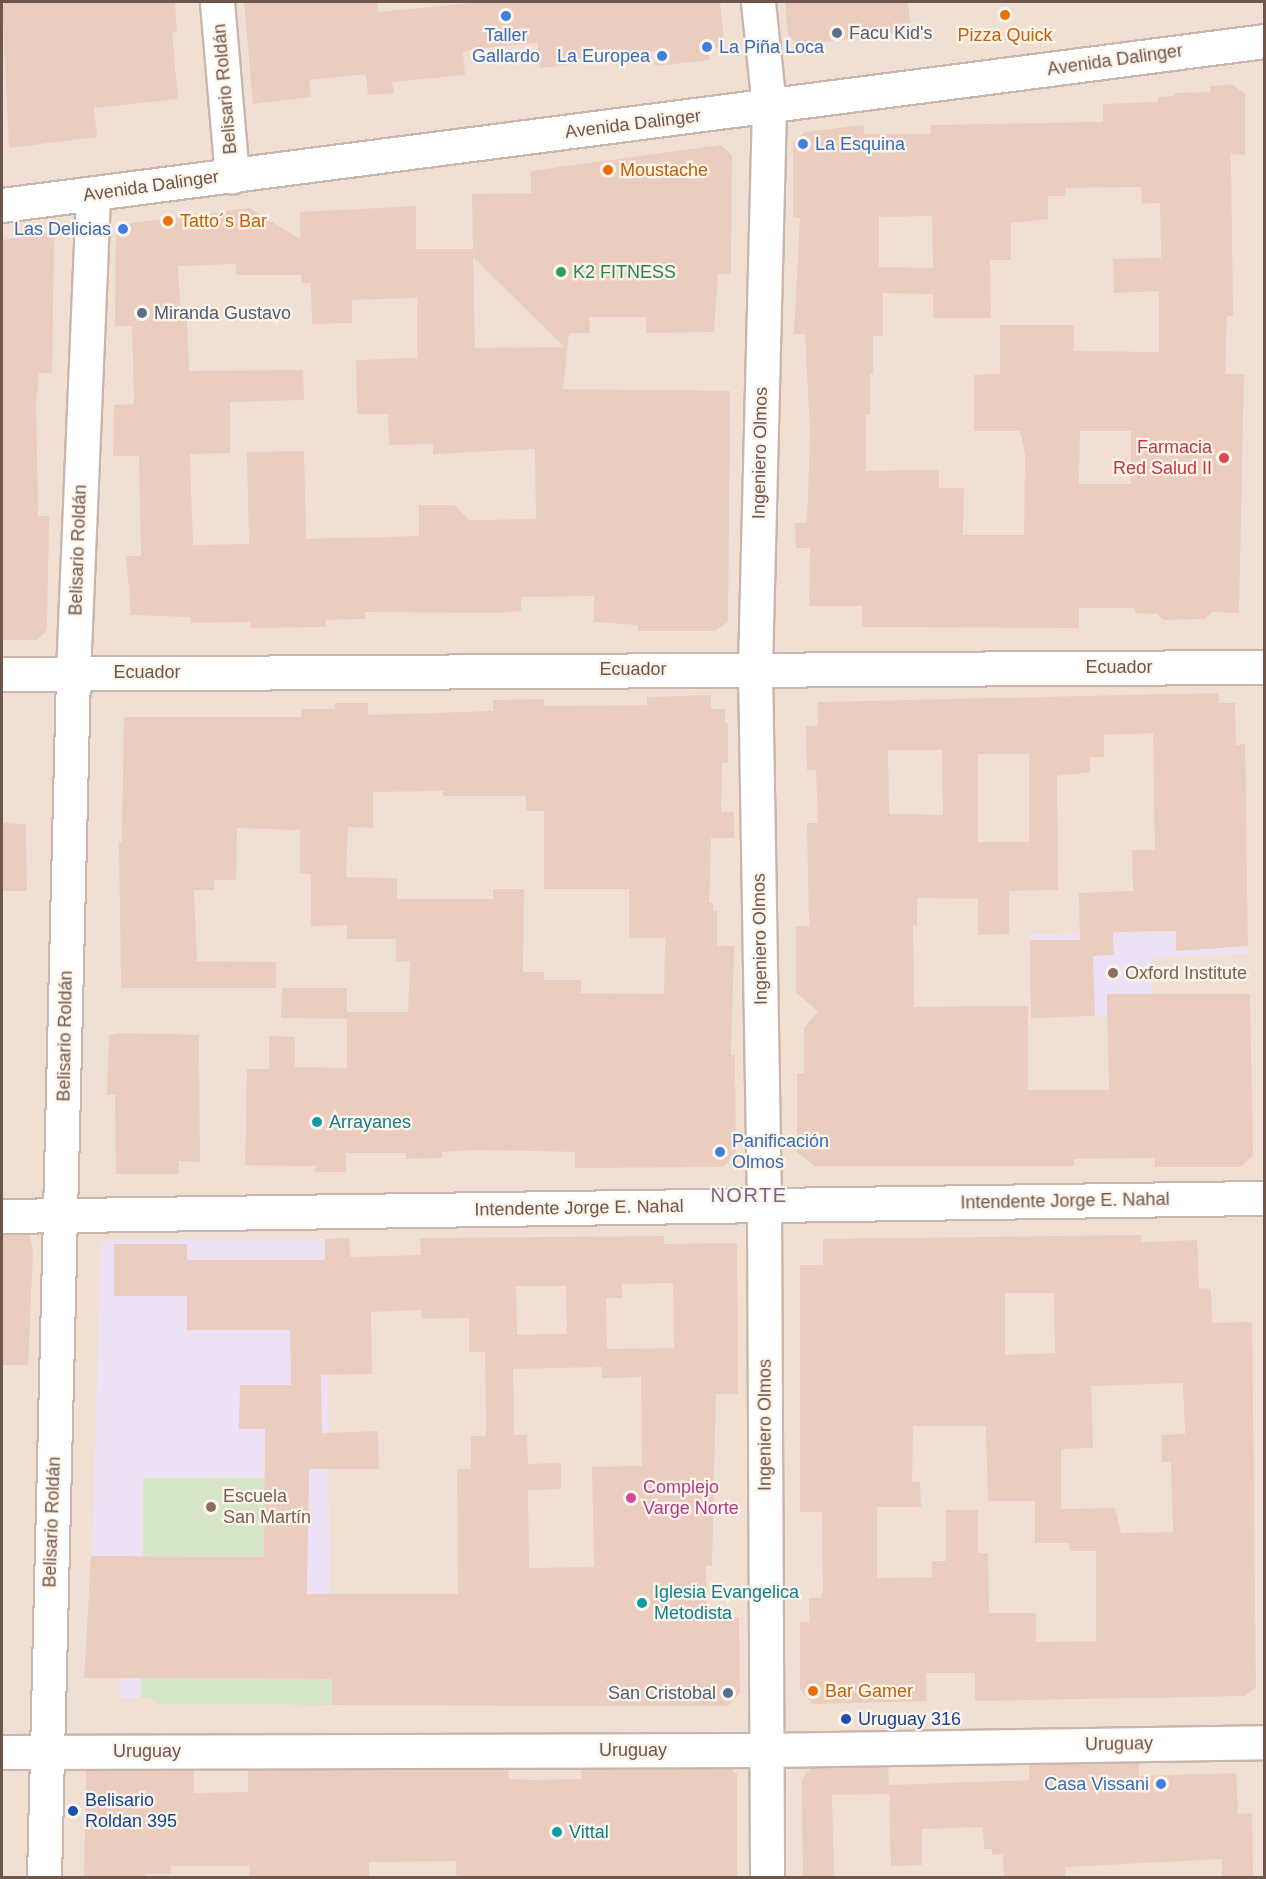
<!DOCTYPE html>
<html>
<head>
<meta charset="utf-8">
<style>
	body { margin:0 }
	#map { position:relative; width:1266px; height:1879px; overflow:hidden; background:#f9efe4; font-family:Helvetica,sans-serif }
	div>[style] { position:absolute }
	.residential>* { inset:0; background:#f0e0d4 }
	.education>* { inset:0; background:#ece1f5 }
	.green>* { inset:0; background:#d5e5c5 }
	.building>* { inset:0; background:#ebcdbf }
	.roads { filter:drop-shadow(2px 0 #c9b6ac) drop-shadow(-2px 0 #c9b6ac) drop-shadow(0 2px #c9b6ac) drop-shadow(0 -2px #c9b6ac) }
	.minor>* { height:33px; margin:-16.5px; padding:0 16.5px; transform-origin:16.5px; border-radius:16.5px; background:#fff }
	.dots>* { width:16px; height:16px; translate:-50% -50%; box-sizing:border-box; border:3px solid #fdf4ea; border-radius:50% }
	span { translate:-50% -50%; white-space:nowrap; text-align:center; line-height:1.15; -webkit-text-stroke:4.5px #fdf4ea; paint-order:stroke }
	.service-label { font-size:18px; color:#4e5e75 }
	.left { translate:0 -50%; text-align:left }
	.right { translate:-100% -50%; text-align:right }
	.food-label { font-size:18px; color:#c56008 }
	.shop-label { font-size:18px; color:#366cbe }
	.street-label { font-size:18px; color:#6f564d }
	.leisure-label { font-size:18px; color:#27864d }
	.health-label { font-size:18px; color:#be3a42 }
	.education-label { font-size:18px; color:#785e54 }
	.culture-label { font-size:18px; color:#0d838f }
	.hotel-label { font-size:18px; color:#b23c85 }
	.transit-label { font-size:18px; color:#164399 }
	.neighbourhood-label { font-size:20px; color:#7a658b; letter-spacing:1.5px }
	.frame { position:absolute; inset:0; border:3px solid #6f564d; pointer-events:none }
</style>
</head>
<body>
<div id="map">
	<div class="residential">
		<div style="clip-path:polygon(2px 2px,1264px 2px,1264px 1877px,2px 1877px)"></div>
	</div>
	<div class="education">
		<div style="clip-path:polygon(1248px 930px,1244px 947px,1249px 954px,1151px 957px,1152px 1016px,1075px 1017px,1030px 972px,1030px 934px)"></div>
		<div style="clip-path:polygon(325px 1239px,332px 1705px,157px 1704px,151px 1698px,120px 1698px,120px 1677px,84px 1678px,85px 1627px,90px 1627px,101px 1247px,107px 1240px)"></div>
	</div>
	<div class="green">
		<div style="clip-path:polygon(143px 1478px,265px 1478px,264px 1557px,143px 1556px)"></div>
		<div style="clip-path:polygon(141px 1678px,332px 1679px,332px 1705px,157px 1704px,151px 1698px,141px 1698px)"></div>
	</div>
	<div class="building">
		<div style="clip-path:polygon(2px 2px,175px 2px,177px 31px,172px 32px,178px 99px,94px 108px,97px 137px,9px 148px)"></div>
		<div style="clip-path:polygon(244px 2px,377px 2px,378px 12px,482px 2px,720px 2px,725px 47px,709px 48px,710px 60px,655px 66px,654px 51px,575px 60px,575px 64px,540px 68px,537px 43px,474px 49px,463px 52px,465px 75px,392px 82px,394px 93px,368px 95px,366px 74px,309px 80px,311px 97px,253px 104px)"></div>
		<div style="clip-path:polygon(785px 2px,908px 2px,911px 31px,801px 45px,788px 36px)"></div>
		<div style="clip-path:polygon(evenodd,1232px 84px,1245px 94px,1245px 155px,1231px 154px,1233px 316px,1227px 316px,1225px 374px,1244px 374px,1239px 613px,1212px 612px,1205px 619px,1163px 620px,1157px 614px,1135px 613px,1135px 608px,1079px 608px,1079px 628px,862px 627px,862px 606px,809px 606px,810px 548px,796px 548px,795px 523px,807px 523px,810px 432px,805px 334px,794px 334px,800px 218px,793px 217px,793px 142px,805px 132px,864px 125px,864px 134px,931px 134px,931px 125px,1103px 122px,1103px 104px,1158px 102px,1158px 97px,1174px 96px,1174px 93px,1210px 92px,1210px 86px,1232px 84px,1141px 187px,1142px 204px,1160px 203px,1161px 258px,1113px 259px,1114px 293px,1159px 291px,1159px 352px,1074px 351px,1074px 325px,1000px 325px,1000px 374px,974px 375px,974px 431px,1020px 431px,1025px 453px,1024px 535px,963px 535px,964px 488px,939px 488px,939px 470px,866px 471px,866px 414px,870px 414px,870px 374px,873px 374px,873px 336px,883px 336px,883px 293px,933px 294px,933px 318px,991px 318px,990px 260px,1011px 260px,1011px 223px,1048px 219px,1048px 196px,1065px 196px,1065px 188px,1141px 187px,1232px 84px,932px 216px,933px 268px,879px 267px,879px 217px,932px 216px,1232px 84px,1080px 431px,1131px 431px,1131px 484px,1079px 484px,1080px 431px)"></div>
		<div style="clip-path:polygon(evenodd,720px 145px,732px 155px,731px 274px,718px 274px,714px 332px,646px 333px,646px 317px,589px 317px,590px 333px,569px 333px,563px 389px,730px 391px,728px 622px,715px 631px,638px 631px,638px 625px,594px 622px,594px 596px,521px 597px,521px 611px,499px 613px,365px 612px,365px 619px,326px 620px,326px 627px,250px 628px,251px 622px,191px 623px,191px 617px,131px 615px,126px 556px,141px 556px,139px 456px,113px 456px,114px 405px,134px 404px,132px 326px,115px 326px,116px 225px,249px 208px,300px 239px,300px 212px,416px 206px,416px 249px,473px 249px,475px 348px,564px 347px,473px 257px,472px 194px,531px 193px,531px 171px,720px 145px,236px 264px,236px 275px,301px 275px,302px 283px,311px 283px,312px 324px,352px 323px,352px 300px,417px 298px,417px 358px,356px 360px,357px 414px,388px 414px,389px 445px,433px 444px,433px 454px,535px 449px,536px 519px,469px 520px,455px 505px,419px 505px,419px 536px,306px 539px,304px 451px,247px 452px,249px 544px,193px 545px,190px 454px,230px 453px,230px 402px,304px 400px,303px 370px,189px 371px,187px 321px,181px 321px,178px 266px,236px 264px)"></div>
		<div style="clip-path:polygon(54px 232px,52px 373px,39px 373px,36px 403px,38px 516px,49px 516px,47px 630px,37px 640px,2px 640px,2px 240px)"></div>
		<div style="clip-path:polygon(evenodd,1218px 693px,1219px 703px,1235px 703px,1236px 745px,1245px 744px,1248px 946px,1176px 951px,1176px 931px,1113px 932px,1114px 955px,1093px 956px,1095px 1016px,1031px 1018px,1030px 940px,1080px 940px,1079px 893px,1133px 891px,1132px 850px,1155px 850px,1153px 733px,1104px 735px,1104px 757px,1090px 757px,1090px 772px,1057px 776px,1058px 890px,1009px 891px,1009px 934px,978px 935px,978px 899px,917px 898px,917px 925px,913px 925px,914px 1007px,1028px 1006px,1028px 1090px,1109px 1090px,1107px 994px,1250px 994px,1253px 1156px,1240px 1167px,1155px 1167px,1155px 1158px,1074px 1159px,1074px 1166px,815px 1166px,797px 1152px,797px 1073px,804px 1073px,804px 1028px,818px 1011px,796px 993px,796px 926px,809px 926px,807px 823px,818px 823px,816px 770px,807px 770px,806px 726px,817px 726px,818px 702px,1218px 693px,888px 750px,942px 750px,943px 815px,889px 814px,888px 750px,1218px 693px,978px 754px,1029px 754px,1029px 842px,978px 842px,978px 754px)"></div>
		<div style="clip-path:polygon(evenodd,711px 695px,711px 709px,725px 709px,725px 723px,728px 723px,728px 763px,722px 763px,721px 812px,734px 812px,734px 838px,711px 838px,709px 903px,713px 903px,713px 911px,717px 911px,717px 946px,734px 946px,731px 1055px,735px 1055px,736px 1154px,723px 1167px,575px 1168px,575px 1152px,478px 1150px,442px 1152px,442px 1158px,406px 1159px,406px 1153px,346px 1153px,346px 1172px,315px 1172px,316px 1166px,245px 1165px,247px 1069px,269px 1069px,269px 1036px,295px 1037px,295px 1067px,347px 1068px,347px 1019px,281px 1018px,282px 988px,347px 988px,347px 1012px,408px 1012px,410px 961px,396px 962px,396px 939px,347px 939px,347px 925px,311px 926px,311px 874px,300px 873px,300px 830px,237px 828px,236px 880px,214px 880px,214px 890px,194px 890px,197px 961px,276px 962px,276px 988px,121px 988px,119px 842px,122px 841px,124px 717px,301px 717px,302px 709px,335px 709px,335px 703px,368px 703px,368px 715px,493px 711px,493px 700px,544px 699px,544px 706px,647px 705px,647px 697px,711px 695px,443px 791px,443px 796px,526px 796px,526px 811px,544px 811px,544px 889px,629px 889px,629px 938px,665px 938px,664px 994px,581px 993px,581px 980px,544px 980px,544px 972px,523px 972px,524px 889px,493px 889px,493px 899px,397px 899px,397px 878px,346px 877px,348px 827px,373px 828px,373px 792px,443px 791px)"></div>
		<div style="clip-path:polygon(2px 823px,26px 824px,27px 891px,2px 891px)"></div>
		<div style="clip-path:polygon(120px 1033px,199px 1035px,200px 1162px,179px 1161px,179px 1174px,116px 1174px,115px 1095px,107px 1095px,109px 1035px)"></div>
		<div style="clip-path:polygon(30px 1234px,33px 1253px,28px 1365px,2px 1365px,2px 1235px)"></div>
		<div style="clip-path:polygon(evenodd,1141px 1235px,1141px 1242px,1197px 1240px,1199px 1288px,1211px 1289px,1212px 1323px,1252px 1322px,1256px 1687px,1245px 1696px,975px 1701px,975px 1673px,926px 1673px,927px 1701px,812px 1704px,800px 1689px,800px 1622px,809px 1622px,809px 1598px,821px 1598px,823px 1591px,822px 1512px,800px 1512px,800px 1265px,823px 1265px,823px 1239px,1141px 1235px,1005px 1293px,1054px 1293px,1055px 1353px,1005px 1355px,1005px 1293px,1141px 1235px,1183px 1383px,1185px 1434px,1161px 1435px,1162px 1462px,1171px 1462px,1173px 1532px,1121px 1533px,1115px 1508px,1061px 1509px,1061px 1449px,1093px 1448px,1091px 1386px,1183px 1383px,1141px 1235px,913px 1426px,986px 1426px,988px 1501px,1035px 1501px,1035px 1543px,1069px 1543px,1070px 1551px,1096px 1551px,1096px 1641px,1036px 1642px,1036px 1613px,989px 1613px,988px 1553px,978px 1553px,978px 1510px,946px 1510px,946px 1561px,932px 1561px,932px 1577px,877px 1578px,877px 1507px,921px 1507px,920px 1482px,912px 1482px,913px 1426px)"></div>
		<div style="clip-path:polygon(evenodd,664px 1236px,664px 1244px,737px 1243px,738px 1394px,716px 1394px,712px 1566px,706px 1566px,706px 1617px,739px 1617px,740px 1693px,728px 1706px,332px 1705px,332px 1679px,84px 1678px,91px 1556px,264px 1557px,265px 1429px,239px 1429px,240px 1385px,291px 1385px,290px 1330px,187px 1330px,187px 1296px,114px 1296px,114px 1244px,187px 1244px,187px 1260px,325px 1260px,325px 1239px,349px 1238px,350px 1257px,421px 1255px,420px 1238px,664px 1236px,673px 1283px,674px 1348px,607px 1349px,606px 1298px,622px 1298px,622px 1284px,673px 1283px,664px 1236px,516px 1286px,566px 1286px,567px 1334px,517px 1335px,516px 1286px,664px 1236px,421px 1310px,422px 1319px,469px 1318px,469px 1352px,485px 1352px,486px 1436px,471px 1436px,471px 1469px,457px 1469px,458px 1594px,307px 1594px,309px 1469px,379px 1469px,378px 1431px,322px 1433px,321px 1375px,372px 1374px,371px 1312px,421px 1310px,664px 1236px,602px 1367px,602px 1378px,641px 1377px,642px 1466px,592px 1467px,594px 1567px,529px 1568px,528px 1490px,561px 1489px,561px 1463px,528px 1464px,527px 1435px,514px 1435px,513px 1369px,602px 1367px)"></div>
		<div style="clip-path:polygon(1139px 1763px,1139px 1776px,1236px 1773px,1238px 1814px,1252px 1813px,1253px 1878px,1222px 1878px,1222px 1859px,1065px 1867px,1065px 1878px,1004px 1878px,1003px 1854px,992px 1855px,992px 1849px,984px 1849px,983px 1827px,922px 1829px,922px 1865px,891px 1866px,889px 1794px,832px 1795px,834px 1878px,803px 1878px,802px 1779px,811px 1768px,888px 1767px,889px 1785px,1029px 1780px,1029px 1765px)"></div>
		<div style="clip-path:polygon(508px 1769px,509px 1779px,532px 1780px,581px 1779px,581px 1769px,731px 1769px,737px 1774px,737px 1878px,469px 1878px,456px 1875px,456px 1861px,369px 1862px,369px 1878px,249px 1878px,249px 1866px,171px 1866px,171px 1874px,145px 1874px,146px 1878px,84px 1878px,86px 1771px,194px 1770px,194px 1793px,248px 1792px,248px 1770px)"></div>
	</div>
	<div class="roads">
		<div class="minor">
			<div style="left:217px;top:2px;width:175px;rotate:85.1deg"></div>
			<div style="left:758px;top:2px;width:106px;rotate:84deg"></div>
			<div style="left:769px;top:107px;width:561px;rotate:91.43deg"></div>
			<div style="left:755px;top:668px;width:537px;rotate:89.04deg"></div>
			<div style="left:764px;top:1205px;width:673px;rotate:89.74deg"></div>
			<div style="left:2px;top:205px;width:1273px;rotate:-7.4deg"></div>
			<div style="left:2px;top:674px;width:1262px;rotate:-0.32deg"></div>
			<div style="left:2px;top:1216px;width:1262px;rotate:-0.82deg"></div>
			<div style="left:2px;top:1752px;width:765px;rotate:-0.15deg"></div>
			<div style="left:767px;top:1750px;width:497px;rotate:-0.9deg"></div>
			<div style="left:44px;top:1878px;width:1205px;rotate:-88.62deg"></div>
			<div style="left:73px;top:673px;width:479px;rotate:-87.6deg"></div>
		</div>
	</div>
	<div class="dots">
		<div style="left:1005px;top:15px;background:#e8710a"></div>
		<div style="left:506px;top:16px;background:#3f7fe0"></div>
		<div style="left:837px;top:33px;background:#5c6f8a"></div>
		<div style="left:707px;top:47px;background:#3f7fe0"></div>
		<div style="left:662px;top:56px;background:#3f7fe0"></div>
		<div style="left:803px;top:144px;background:#3f7fe0"></div>
		<div style="left:608px;top:170px;background:#e8710a"></div>
		<div style="left:168px;top:221px;background:#e8710a"></div>
		<div style="left:123px;top:229px;background:#3f7fe0"></div>
		<div style="left:561px;top:272px;background:#2e9e5b"></div>
		<div style="left:142px;top:313px;background:#5c6f8a"></div>
		<div style="left:1224px;top:458px;background:#e0444e"></div>
		<div style="left:1113px;top:973px;background:#8d6e63"></div>
		<div style="left:317px;top:1122px;background:#0f9aa8"></div>
		<div style="left:720px;top:1152px;background:#3f7fe0"></div>
		<div style="left:631px;top:1498px;background:#d1479c"></div>
		<div style="left:211px;top:1507px;background:#8d6e63"></div>
		<div style="left:642px;top:1603px;background:#0f9aa8"></div>
		<div style="left:813px;top:1691px;background:#e8710a"></div>
		<div style="left:728px;top:1693px;background:#5c6f8a"></div>
		<div style="left:846px;top:1719px;background:#1a4fb4"></div>
		<div style="left:1161px;top:1784px;background:#3f7fe0"></div>
		<div style="left:73px;top:1811px;background:#1a4fb4"></div>
		<div style="left:557px;top:1832px;background:#0f9aa8"></div>
	</div>
	<div class="service-label">
		<span class="left" style="left:849px;top:33px">Facu Kid's</span>
		<span class="left" style="left:154px;top:313px">Miranda Gustavo</span>
		<span class="right" style="left:716px;top:1693px">San Cristobal</span>
	</div>
	<div class="food-label">
		<span style="left:1005px;top:35px">Pizza Quick</span>
		<span class="left" style="left:620px;top:170px">Moustache</span>
		<span class="left" style="left:180px;top:221px">Tatto´s Bar</span>
		<span class="left" style="left:825px;top:1691px">Bar Gamer</span>
	</div>
	<div class="shop-label">
		<span style="left:506px;top:46px">Taller<br>Gallardo</span>
		<span class="left" style="left:719px;top:47px">La Piña Loca</span>
		<span class="right" style="left:650px;top:56px">La Europea</span>
		<span class="left" style="left:815px;top:144px">La Esquina</span>
		<span class="right" style="left:111px;top:229px">Las Delicias</span>
		<span class="left" style="left:732px;top:1152px">Panificación<br>Olmos</span>
		<span class="right" style="left:1149px;top:1784px">Casa Vissani</span>
	</div>
	<div class="street-label">
		<span style="left:1115px;top:60px;rotate:-8deg">Avenida Dalinger</span>
		<span style="left:225px;top:89px;rotate:-95deg">Belisario Roldán</span>
		<span style="left:633px;top:124px;rotate:-7deg">Avenida Dalinger</span>
		<span style="left:151px;top:186px;rotate:-8deg">Avenida Dalinger</span>
		<span style="left:760px;top:453px;rotate:-89deg">Ingeniero Olmos</span>
		<span style="left:78px;top:550px;rotate:-88deg">Belisario Roldán</span>
		<span style="left:1119px;top:667px">Ecuador</span>
		<span style="left:633px;top:669px">Ecuador</span>
		<span style="left:147px;top:672px">Ecuador</span>
		<span style="left:760px;top:939px;rotate:-91deg">Ingeniero Olmos</span>
		<span style="left:65px;top:1036px;rotate:-89deg">Belisario Roldán</span>
		<span style="left:1065px;top:1201px;rotate:-1deg">Intendente Jorge E. Nahal</span>
		<span style="left:579px;top:1208px;rotate:-1deg">Intendente Jorge E. Nahal</span>
		<span style="left:765px;top:1425px;rotate:-90deg">Ingeniero Olmos</span>
		<span style="left:52px;top:1522px;rotate:-88deg">Belisario Roldán</span>
		<span style="left:1119px;top:1744px;rotate:-1deg">Uruguay</span>
		<span style="left:633px;top:1750px">Uruguay</span>
		<span style="left:147px;top:1751px">Uruguay</span>
	</div>
	<div class="leisure-label">
		<span class="left" style="left:573px;top:272px">K2 FITNESS</span>
	</div>
	<div class="health-label">
		<span class="right" style="left:1212px;top:458px">Farmacia<br>Red Salud II</span>
	</div>
	<div class="education-label">
		<span class="left" style="left:1125px;top:973px">Oxford Institute</span>
		<span class="left" style="left:223px;top:1507px">Escuela<br>San Martín</span>
	</div>
	<div class="culture-label">
		<span class="left" style="left:329px;top:1122px">Arrayanes</span>
		<span class="left" style="left:654px;top:1603px">Iglesia Evangelica<br>Metodista</span>
		<span class="left" style="left:569px;top:1832px">Vittal</span>
	</div>
	<div class="hotel-label">
		<span class="left" style="left:643px;top:1498px">Complejo<br>Varge Norte</span>
	</div>
	<div class="transit-label">
		<span class="left" style="left:858px;top:1719px">Uruguay 316</span>
		<span class="left" style="left:85px;top:1811px">Belisario<br>Roldan 395</span>
	</div>
	<div class="neighbourhood-label">
		<span style="left:749px;top:1195px">NORTE</span>
	</div>
	<div class="frame"></div>
</div>
</body>
</html>
